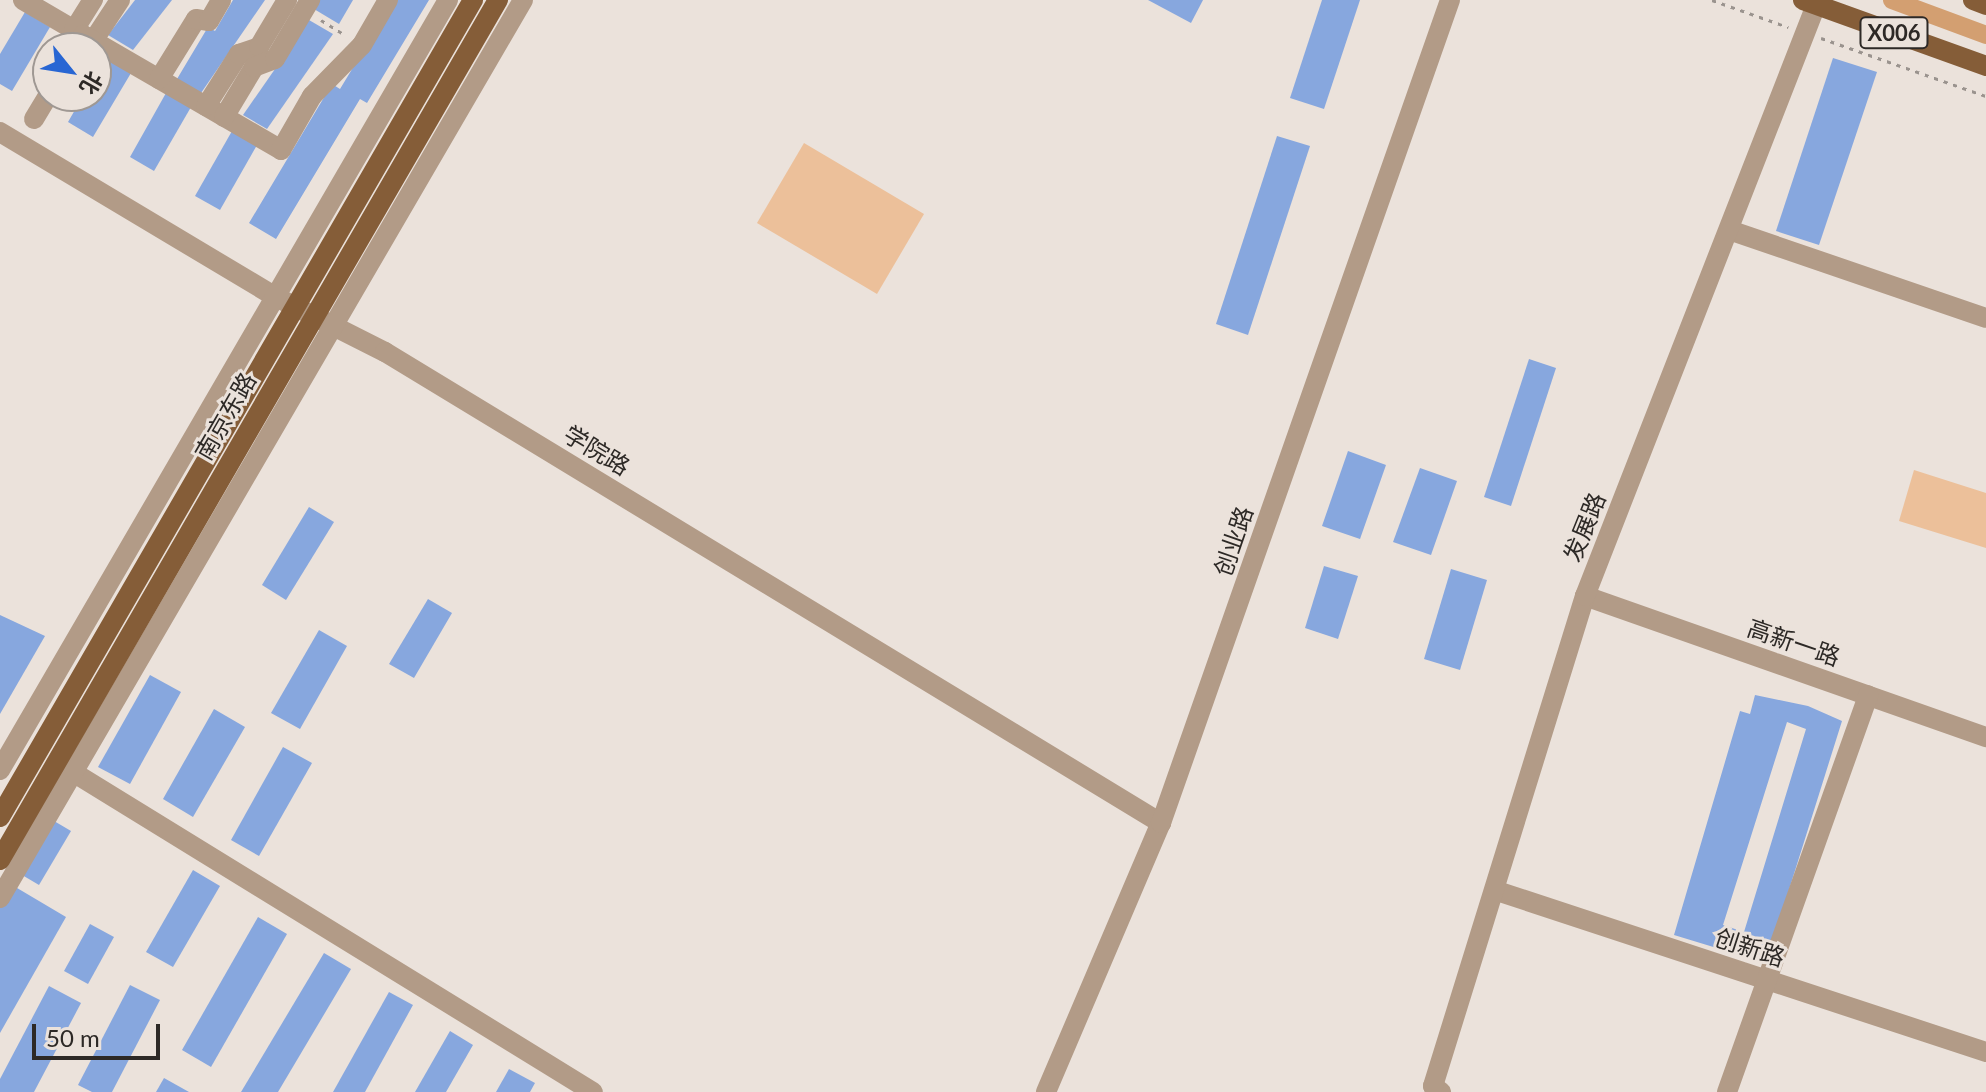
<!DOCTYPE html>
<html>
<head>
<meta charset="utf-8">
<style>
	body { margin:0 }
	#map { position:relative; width:1986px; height:1092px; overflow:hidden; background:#ebe2db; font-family:Lato,"Noto Sans SC",sans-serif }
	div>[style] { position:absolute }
	.green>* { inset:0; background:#ecc09a }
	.canal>* { height:18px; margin:-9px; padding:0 9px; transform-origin:9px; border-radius:9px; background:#d39f71 }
	.building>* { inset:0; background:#87a7de }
	.path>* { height:3px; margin-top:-1.5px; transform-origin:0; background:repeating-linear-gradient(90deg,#9a938e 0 4px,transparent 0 10px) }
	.minor>* { height:20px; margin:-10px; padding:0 10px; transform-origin:10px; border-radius:10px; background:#b29b87 }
	.major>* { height:20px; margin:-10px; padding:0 10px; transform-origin:10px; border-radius:10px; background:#855d38 }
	span { translate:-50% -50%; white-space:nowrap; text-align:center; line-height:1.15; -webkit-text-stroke:6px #ebe2db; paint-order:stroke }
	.shield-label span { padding:2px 6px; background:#ebe2db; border:2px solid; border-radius:6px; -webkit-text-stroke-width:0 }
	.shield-label { font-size:22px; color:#2d2926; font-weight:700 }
	.street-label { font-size:24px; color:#2d2926 }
	.north { position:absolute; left:32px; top:32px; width:80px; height:80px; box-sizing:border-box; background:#ebe2db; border:2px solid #9f9893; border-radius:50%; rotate:120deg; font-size:22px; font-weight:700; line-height:32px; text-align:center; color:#2d2926 }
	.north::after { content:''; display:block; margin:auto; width:28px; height:36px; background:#2866d3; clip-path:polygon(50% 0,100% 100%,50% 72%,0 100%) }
	.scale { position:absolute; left:32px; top:1024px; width:128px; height:36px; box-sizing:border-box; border:4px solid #2d2926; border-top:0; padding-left:10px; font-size:24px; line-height:28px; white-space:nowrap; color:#2d2926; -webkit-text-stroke:6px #ebe2db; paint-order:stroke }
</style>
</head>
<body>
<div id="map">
	<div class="green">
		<div style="clip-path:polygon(804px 143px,924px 214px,877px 294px,757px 223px)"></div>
		<div style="clip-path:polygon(1914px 470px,1986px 493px,1986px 548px,1899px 521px)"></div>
	</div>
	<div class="canal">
		<div style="left:1892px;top:0;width:100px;rotate:20.4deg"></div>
	</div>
	<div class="building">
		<div style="clip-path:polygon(135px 0,172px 0,133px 50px,108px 35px)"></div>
		<div style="clip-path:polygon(233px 0,265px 0,201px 93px,177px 79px,208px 27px,215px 31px)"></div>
		<div style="clip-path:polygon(320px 0,353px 0,339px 24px,314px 9px)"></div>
		<div style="clip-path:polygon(394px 0,429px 0,367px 103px,360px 99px,276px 239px,249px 223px,332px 84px,340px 89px)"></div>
		<div style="clip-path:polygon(1148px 0,1203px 0,1191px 23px)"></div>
		<div style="clip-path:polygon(1322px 0,1360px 0,1324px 109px,1290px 98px)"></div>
		<div style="clip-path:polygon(25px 12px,50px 27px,12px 91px,0 84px,0 54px)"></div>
		<div style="clip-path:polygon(309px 20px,333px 34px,267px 129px,243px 115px)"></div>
		<div style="clip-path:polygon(106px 58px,131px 73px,93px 137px,68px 122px,83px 96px,96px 96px,96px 75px)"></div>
		<div style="clip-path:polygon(1833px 58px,1877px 72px,1819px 245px,1776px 231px)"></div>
		<div style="clip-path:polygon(166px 93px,191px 107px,154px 171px,130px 157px)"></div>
		<div style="clip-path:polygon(232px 131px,257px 145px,220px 210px,195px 196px)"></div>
		<div style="clip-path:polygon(1277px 136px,1310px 146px,1248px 335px,1216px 324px)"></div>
		<div style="clip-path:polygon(1529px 359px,1556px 368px,1511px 506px,1484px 497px)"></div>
		<div style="clip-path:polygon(1348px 451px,1386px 465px,1360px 539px,1322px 526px)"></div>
		<div style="clip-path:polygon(1420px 468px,1457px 481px,1431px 555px,1393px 542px)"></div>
		<div style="clip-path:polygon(309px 507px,334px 522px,286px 600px,262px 585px)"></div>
		<div style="clip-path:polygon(1324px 566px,1358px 576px,1338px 639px,1305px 628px)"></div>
		<div style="clip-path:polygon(1451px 569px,1487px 580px,1460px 670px,1424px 659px)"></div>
		<div style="clip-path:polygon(428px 599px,452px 613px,414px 678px,389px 664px)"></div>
		<div style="clip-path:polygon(0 615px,45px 636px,0 714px)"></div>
		<div style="clip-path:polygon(319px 630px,347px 646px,300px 729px,271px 713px)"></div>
		<div style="clip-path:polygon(150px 675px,181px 692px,130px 784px,98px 767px)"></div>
		<div style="clip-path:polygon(evenodd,1755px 695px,1808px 706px,1842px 721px,1766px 963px,1674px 935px,1740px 711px,1750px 714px,1755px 695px,1787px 722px,1806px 729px,1744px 932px,1723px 925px,1787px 722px)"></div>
		<div style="clip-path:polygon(214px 709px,245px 727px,193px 817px,163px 799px)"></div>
		<div style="clip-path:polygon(283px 747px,312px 763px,259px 856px,231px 840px)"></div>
		<div style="clip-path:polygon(49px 818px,71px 831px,39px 885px,17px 872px)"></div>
		<div style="clip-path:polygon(193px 870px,220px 886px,173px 967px,146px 952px)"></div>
		<div style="clip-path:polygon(12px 885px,66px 917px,0 1033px,0 906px)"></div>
		<div style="clip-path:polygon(258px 917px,287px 934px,211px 1067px,182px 1050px)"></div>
		<div style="clip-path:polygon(90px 924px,114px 937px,88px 984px,64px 971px)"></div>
		<div style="clip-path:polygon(324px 953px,351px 969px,278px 1092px,241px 1092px)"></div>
		<div style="clip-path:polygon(130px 985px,160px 1000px,112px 1092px,92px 1092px,78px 1085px)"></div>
		<div style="clip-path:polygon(49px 986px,81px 1003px,34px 1092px,0 1092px,0 1079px)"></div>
		<div style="clip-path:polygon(389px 992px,413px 1005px,365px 1092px,333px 1092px)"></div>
		<div style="clip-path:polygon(450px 1031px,473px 1045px,446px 1092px,415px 1092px)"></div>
		<div style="clip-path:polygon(509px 1069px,535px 1083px,530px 1092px,496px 1092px)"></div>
		<div style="clip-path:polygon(164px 1078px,189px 1092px,156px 1092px)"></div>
	</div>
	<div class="path">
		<div style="left:1712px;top:0;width:81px;rotate:19.6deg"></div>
		<div style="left:321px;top:20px;width:28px;rotate:32deg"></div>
		<div style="left:1821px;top:38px;width:175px;rotate:19.4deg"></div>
	</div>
	<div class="minor">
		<div style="left:23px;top:0;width:69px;rotate:30.3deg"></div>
		<div style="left:74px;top:30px;width:36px;rotate:-58deg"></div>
		<div style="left:93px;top:41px;width:49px;rotate:-56.6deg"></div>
		<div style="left:76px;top:48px;width:15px;rotate:-62deg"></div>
		<div style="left:83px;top:35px;width:229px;rotate:30.1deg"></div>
		<div style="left:281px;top:150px;width:62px;rotate:-60.1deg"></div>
		<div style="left:312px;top:96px;width:71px;rotate:-45.6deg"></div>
		<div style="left:362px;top:45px;width:52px;rotate:-60deg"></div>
		<div style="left:159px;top:79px;width:70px;rotate:-58.3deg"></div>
		<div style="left:196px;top:19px;width:13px;rotate:9deg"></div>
		<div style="left:209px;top:21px;width:24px;rotate:-60deg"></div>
		<div style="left:206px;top:106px;width:62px;rotate:-57.6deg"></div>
		<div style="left:239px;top:54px;width:21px;rotate:-19deg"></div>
		<div style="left:259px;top:47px;width:55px;rotate:-59.2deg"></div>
		<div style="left:224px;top:117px;width:58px;rotate:-59deg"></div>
		<div style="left:254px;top:67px;width:22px;rotate:-21deg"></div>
		<div style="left:275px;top:59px;width:69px;rotate:-59.3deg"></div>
		<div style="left:34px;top:119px;width:27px;rotate:-59deg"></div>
		<div style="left:0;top:132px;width:322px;rotate:30.9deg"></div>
		<div style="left:276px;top:297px;width:122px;rotate:26.8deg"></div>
		<div style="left:385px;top:352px;width:908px;rotate:31.26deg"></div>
		<div style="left:1732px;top:231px;width:268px;rotate:18.9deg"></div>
		<div style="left:1585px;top:596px;width:425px;rotate:19.4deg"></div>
		<div style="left:63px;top:766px;width:622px;rotate:31.6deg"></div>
		<div style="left:0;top:770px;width:891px;rotate:-59.81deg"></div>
		<div style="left:1497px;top:891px;width:515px;rotate:18.22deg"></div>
		<div style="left:0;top:898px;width:1039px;rotate:-59.78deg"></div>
		<div style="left:1046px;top:1092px;width:293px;rotate:-66.9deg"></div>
		<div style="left:1161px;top:823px;width:872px;rotate:-70.65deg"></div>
		<div style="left:1441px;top:1092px;width:10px;rotate:-143deg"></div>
		<div style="left:1433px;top:1086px;width:513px;rotate:-72.77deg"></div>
		<div style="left:1585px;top:596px;width:640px;rotate:-68.65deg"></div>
		<div style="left:1727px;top:1092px;width:421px;rotate:-70.4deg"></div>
	</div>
	<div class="major">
		<div style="left:1803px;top:0;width:195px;rotate:19.8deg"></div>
		<div style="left:1973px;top:0;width:14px;rotate:21deg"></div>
		<div style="left:0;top:817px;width:944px;rotate:-59.93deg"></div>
		<div style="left:0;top:860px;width:994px;rotate:-59.93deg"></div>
	</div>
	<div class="shield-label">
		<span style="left:1894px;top:33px">X006</span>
	</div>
	<div class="street-label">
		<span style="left:225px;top:416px;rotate:-60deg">南京东路</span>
		<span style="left:597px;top:450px;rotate:31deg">学院路</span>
		<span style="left:1584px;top:527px;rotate:-68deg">发展路</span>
		<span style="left:1233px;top:541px;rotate:-71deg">创业路</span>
		<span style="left:1794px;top:642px;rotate:19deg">高新一路</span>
		<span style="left:1750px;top:947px;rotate:18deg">创新路</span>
	</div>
	<div class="north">北</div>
	<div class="scale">50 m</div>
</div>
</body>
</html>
